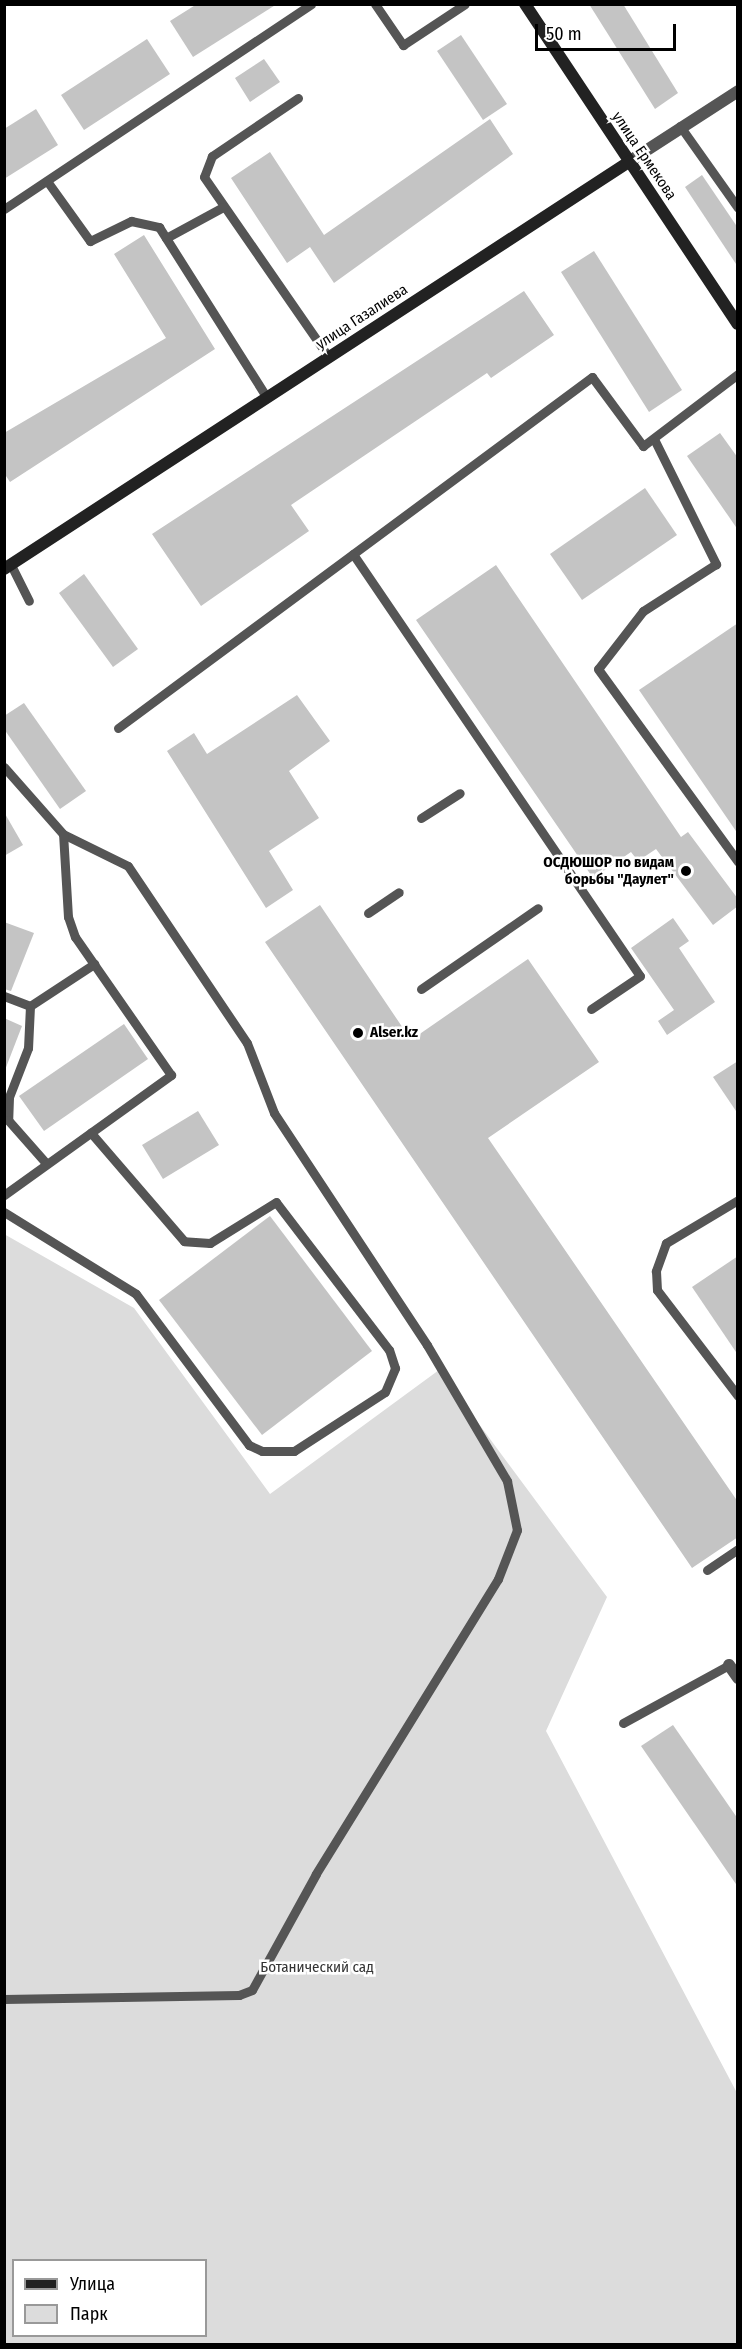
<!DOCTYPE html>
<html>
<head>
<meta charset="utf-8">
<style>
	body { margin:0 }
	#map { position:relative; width:742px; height:2349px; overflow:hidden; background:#fff; font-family:"Fira Sans Condensed",sans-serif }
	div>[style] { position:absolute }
	.green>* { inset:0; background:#dcdcdc }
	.building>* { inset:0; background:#c4c4c4 }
	.service>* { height:9px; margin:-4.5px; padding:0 4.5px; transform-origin:4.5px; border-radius:4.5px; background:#555 }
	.minor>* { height:12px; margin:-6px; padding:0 6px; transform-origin:6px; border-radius:6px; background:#555 }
	.secondary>* { height:12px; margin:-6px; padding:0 6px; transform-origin:6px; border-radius:6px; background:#222 }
	.dots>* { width:16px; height:16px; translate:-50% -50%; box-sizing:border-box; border:3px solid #fff; border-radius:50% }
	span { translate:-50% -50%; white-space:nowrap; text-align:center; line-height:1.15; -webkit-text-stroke:5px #fff; paint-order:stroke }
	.street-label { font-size:15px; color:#000 }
	.poi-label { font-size:15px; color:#000; font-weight:700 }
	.right { translate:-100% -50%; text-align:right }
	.left { translate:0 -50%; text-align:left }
	.park-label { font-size:15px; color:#333 }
	.frame { position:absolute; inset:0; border:6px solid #000; pointer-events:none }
	.legend { position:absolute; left:12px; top:2259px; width:195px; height:78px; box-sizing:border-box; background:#fff; border:2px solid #999; margin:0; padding:8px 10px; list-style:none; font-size:18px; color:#000 }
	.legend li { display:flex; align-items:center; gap:12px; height:30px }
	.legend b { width:30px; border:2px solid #999 }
	.scale { position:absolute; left:535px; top:24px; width:141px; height:27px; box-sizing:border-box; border:3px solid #000; border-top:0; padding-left:8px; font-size:18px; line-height:21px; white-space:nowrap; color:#000; -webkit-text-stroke:4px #fff; paint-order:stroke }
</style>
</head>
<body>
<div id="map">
	<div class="green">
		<div style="clip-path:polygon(evenodd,4px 1234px,134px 1308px,270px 1494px,439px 1370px,607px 1597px,546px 1731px,737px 2093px,737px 2344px,5px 2344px,4px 1234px,14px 2260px,206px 2260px,206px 2336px,14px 2336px,14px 2260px)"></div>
	</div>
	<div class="building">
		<div style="clip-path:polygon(197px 4px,277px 4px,193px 57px,170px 21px)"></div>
		<div style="clip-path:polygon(589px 4px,623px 4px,678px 93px,655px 109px)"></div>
		<div style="clip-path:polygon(461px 35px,507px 104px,483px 120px,437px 51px)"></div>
		<div style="clip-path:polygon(147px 39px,170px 74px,84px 130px,61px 95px)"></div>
		<div style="clip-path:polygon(264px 59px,280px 82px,250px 102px,235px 78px)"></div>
		<div style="clip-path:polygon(36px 109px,58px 145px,4px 179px,4px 129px)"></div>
		<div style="clip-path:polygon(490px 119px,513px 154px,334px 283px,310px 247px,287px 263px,231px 178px,270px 152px,324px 235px)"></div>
		<div style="clip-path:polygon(702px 175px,738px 228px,738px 267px,685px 187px)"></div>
		<div style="clip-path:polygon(144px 235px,215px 349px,10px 482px,4px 473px,4px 433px,166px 338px,114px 254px)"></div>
		<div style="clip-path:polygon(594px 251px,682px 390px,649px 412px,561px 272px)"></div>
		<div style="clip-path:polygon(524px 291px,554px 335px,491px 378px,487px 373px,291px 505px,309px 531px,201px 606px,152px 534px)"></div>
		<div style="clip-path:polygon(720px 433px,738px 458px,738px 530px,687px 456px)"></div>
		<div style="clip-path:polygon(645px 488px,677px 535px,582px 600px,550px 554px)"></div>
		<div style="clip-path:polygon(496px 565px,681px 837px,688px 832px,738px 899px,738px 906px,713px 925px,656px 849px,638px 861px,631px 852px,593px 878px,416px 620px)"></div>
		<div style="clip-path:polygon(84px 574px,138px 649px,113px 667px,59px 593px)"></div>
		<div style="clip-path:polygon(738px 623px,738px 834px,639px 690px)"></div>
		<div style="clip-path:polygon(297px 695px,330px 741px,289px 771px,319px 818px,269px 851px,293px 890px,266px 908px,167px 751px,194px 733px,207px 754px)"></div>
		<div style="clip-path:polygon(24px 703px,86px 791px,60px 809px,4px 729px,4px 716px)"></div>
		<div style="clip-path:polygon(4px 812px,23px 845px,4px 856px)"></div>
		<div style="clip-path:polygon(320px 905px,411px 1040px,528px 959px,599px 1062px,488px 1138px,738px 1502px,738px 1537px,692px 1568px,265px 942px)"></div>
		<div style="clip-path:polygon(673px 918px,689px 941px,679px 948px,715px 1002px,667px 1035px,658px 1021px,674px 1010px,631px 948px)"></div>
		<div style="clip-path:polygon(4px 922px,34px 933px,11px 991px,4px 989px)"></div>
		<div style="clip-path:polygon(4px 1018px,22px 1026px,5px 1070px,4px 1070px)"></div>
		<div style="clip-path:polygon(124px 1024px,148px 1059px,44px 1131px,19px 1096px)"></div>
		<div style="clip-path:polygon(738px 1061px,738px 1114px,713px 1077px)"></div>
		<div style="clip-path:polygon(198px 1111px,219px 1145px,163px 1179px,142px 1145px)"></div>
		<div style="clip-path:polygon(270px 1216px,372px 1351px,262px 1435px,159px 1300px)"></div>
		<div style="clip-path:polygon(738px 1256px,738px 1355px,692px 1287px)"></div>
		<div style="clip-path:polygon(673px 1725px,738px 1819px,738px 1887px,641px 1746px)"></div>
	</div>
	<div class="service">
		<div style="left:375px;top:4px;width:50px;rotate:55.7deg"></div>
		<div style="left:403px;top:45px;width:74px;rotate:-33.5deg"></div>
		<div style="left:298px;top:98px;width:104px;rotate:146deg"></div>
		<div style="left:212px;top:156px;width:22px;rotate:111deg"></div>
		<div style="left:204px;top:177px;width:218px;rotate:55.3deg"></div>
		<div style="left:680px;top:126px;width:100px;rotate:54.7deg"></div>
		<div style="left:47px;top:181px;width:74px;rotate:54.4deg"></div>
		<div style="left:90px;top:241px;width:46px;rotate:-26deg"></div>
		<div style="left:131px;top:221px;width:29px;rotate:12deg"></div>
		<div style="left:159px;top:227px;width:202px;rotate:57.7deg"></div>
		<div style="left:4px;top:209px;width:369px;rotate:-33.7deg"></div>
		<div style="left:166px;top:238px;width:65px;rotate:-28.5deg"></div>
		<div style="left:654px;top:439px;width:140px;rotate:63.6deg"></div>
		<div style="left:716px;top:564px;width:87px;rotate:147.2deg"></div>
		<div style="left:643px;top:611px;width:73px;rotate:127.8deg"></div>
		<div style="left:598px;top:669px;width:238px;rotate:54deg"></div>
		<div style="left:353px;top:554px;width:510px;rotate:55.78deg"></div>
		<div style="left:640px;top:976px;width:59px;rotate:146deg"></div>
		<div style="left:11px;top:565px;width:40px;rotate:63.4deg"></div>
		<div style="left:118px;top:728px;width:590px;rotate:-36.52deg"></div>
		<div style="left:592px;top:377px;width:86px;rotate:53.5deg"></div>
		<div style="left:643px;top:446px;width:119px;rotate:-37.2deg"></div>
		<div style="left:4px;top:767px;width:89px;rotate:48.6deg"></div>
		<div style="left:63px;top:834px;width:72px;rotate:26.2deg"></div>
		<div style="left:128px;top:866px;width:213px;rotate:56.1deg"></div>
		<div style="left:247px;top:1043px;width:75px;rotate:68.9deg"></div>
		<div style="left:274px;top:1113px;width:278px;rotate:56.6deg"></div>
		<div style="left:427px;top:1345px;width:158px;rotate:59.5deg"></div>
		<div style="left:507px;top:1481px;width:50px;rotate:78.5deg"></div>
		<div style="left:517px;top:1530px;width:53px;rotate:111.2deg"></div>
		<div style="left:498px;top:1579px;width:347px;rotate:121.7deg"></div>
		<div style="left:316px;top:1874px;width:132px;rotate:118.9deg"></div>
		<div style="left:252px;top:1990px;width:14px;rotate:159deg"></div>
		<div style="left:239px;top:1995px;width:235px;rotate:179deg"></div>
		<div style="left:421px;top:818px;width:46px;rotate:-32.7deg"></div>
		<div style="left:368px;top:913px;width:37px;rotate:-34deg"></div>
		<div style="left:421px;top:989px;width:142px;rotate:-34.7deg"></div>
		<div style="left:4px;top:996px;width:28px;rotate:21deg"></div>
		<div style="left:30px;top:1006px;width:42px;rotate:92.7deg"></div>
		<div style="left:28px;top:1048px;width:53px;rotate:111.2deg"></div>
		<div style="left:9px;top:1097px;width:23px;rotate:92deg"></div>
		<div style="left:8px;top:1120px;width:56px;rotate:48.6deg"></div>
		<div style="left:30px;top:1006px;width:77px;rotate:-33.3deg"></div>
		<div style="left:4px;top:1195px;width:206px;rotate:-35.7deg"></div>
		<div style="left:171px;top:1075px;width:168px;rotate:-124.8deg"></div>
		<div style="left:75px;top:937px;width:21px;rotate:-109deg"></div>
		<div style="left:68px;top:917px;width:83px;rotate:-93.4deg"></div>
		<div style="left:738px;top:1200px;width:84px;rotate:149.2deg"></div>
		<div style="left:666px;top:1243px;width:30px;rotate:110deg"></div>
		<div style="left:656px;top:1271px;width:19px;rotate:87deg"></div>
		<div style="left:657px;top:1290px;width:133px;rotate:52.6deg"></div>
		<div style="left:4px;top:1212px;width:155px;rotate:31.8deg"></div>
		<div style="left:136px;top:1294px;width:189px;rotate:53.2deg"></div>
		<div style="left:249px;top:1445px;width:14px;rotate:25deg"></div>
		<div style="left:262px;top:1451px;width:32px"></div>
		<div style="left:294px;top:1451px;width:108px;rotate:-33deg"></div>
		<div style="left:385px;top:1392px;width:26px;rotate:-67deg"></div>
		<div style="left:395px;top:1368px;width:19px;rotate:-108deg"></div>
		<div style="left:389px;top:1350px;width:186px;rotate:-127.4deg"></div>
		<div style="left:276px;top:1202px;width:78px;rotate:148.2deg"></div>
		<div style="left:210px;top:1243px;width:26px;rotate:-176deg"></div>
		<div style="left:184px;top:1241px;width:143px;rotate:-130.7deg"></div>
		<div style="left:707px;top:1570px;width:37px;rotate:-34deg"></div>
		<div style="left:623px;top:1723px;width:121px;rotate:-28.7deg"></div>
	</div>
	<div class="minor">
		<div style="left:630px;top:161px;width:129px;rotate:-32.9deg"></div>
		<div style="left:729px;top:1665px;width:16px;rotate:55deg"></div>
	</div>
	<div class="secondary">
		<div style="left:525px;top:4px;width:384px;rotate:56.4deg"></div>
		<div style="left:4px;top:569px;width:747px;rotate:-33.09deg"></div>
	</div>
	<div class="dots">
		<div style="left:686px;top:871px;background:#000"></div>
		<div style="left:358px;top:1033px;background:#000"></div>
	</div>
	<div class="street-label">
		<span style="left:644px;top:156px;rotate:56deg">улица Ермекова</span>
		<span style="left:362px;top:317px;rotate:-33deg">улица Газалиева</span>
	</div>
	<div class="poi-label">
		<span class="right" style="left:674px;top:871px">ОСДЮШОР по видам<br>борьбы "Даулет"</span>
		<span class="left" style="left:370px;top:1033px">Alser.kz</span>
	</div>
	<div class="park-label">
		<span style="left:317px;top:1968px">Ботанический сад</span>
	</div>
	<div class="frame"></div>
	<ul class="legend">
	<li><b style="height:8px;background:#222"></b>Улица</li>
	<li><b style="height:16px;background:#dcdcdc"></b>Парк</li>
	</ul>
	<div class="scale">50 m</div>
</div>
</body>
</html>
